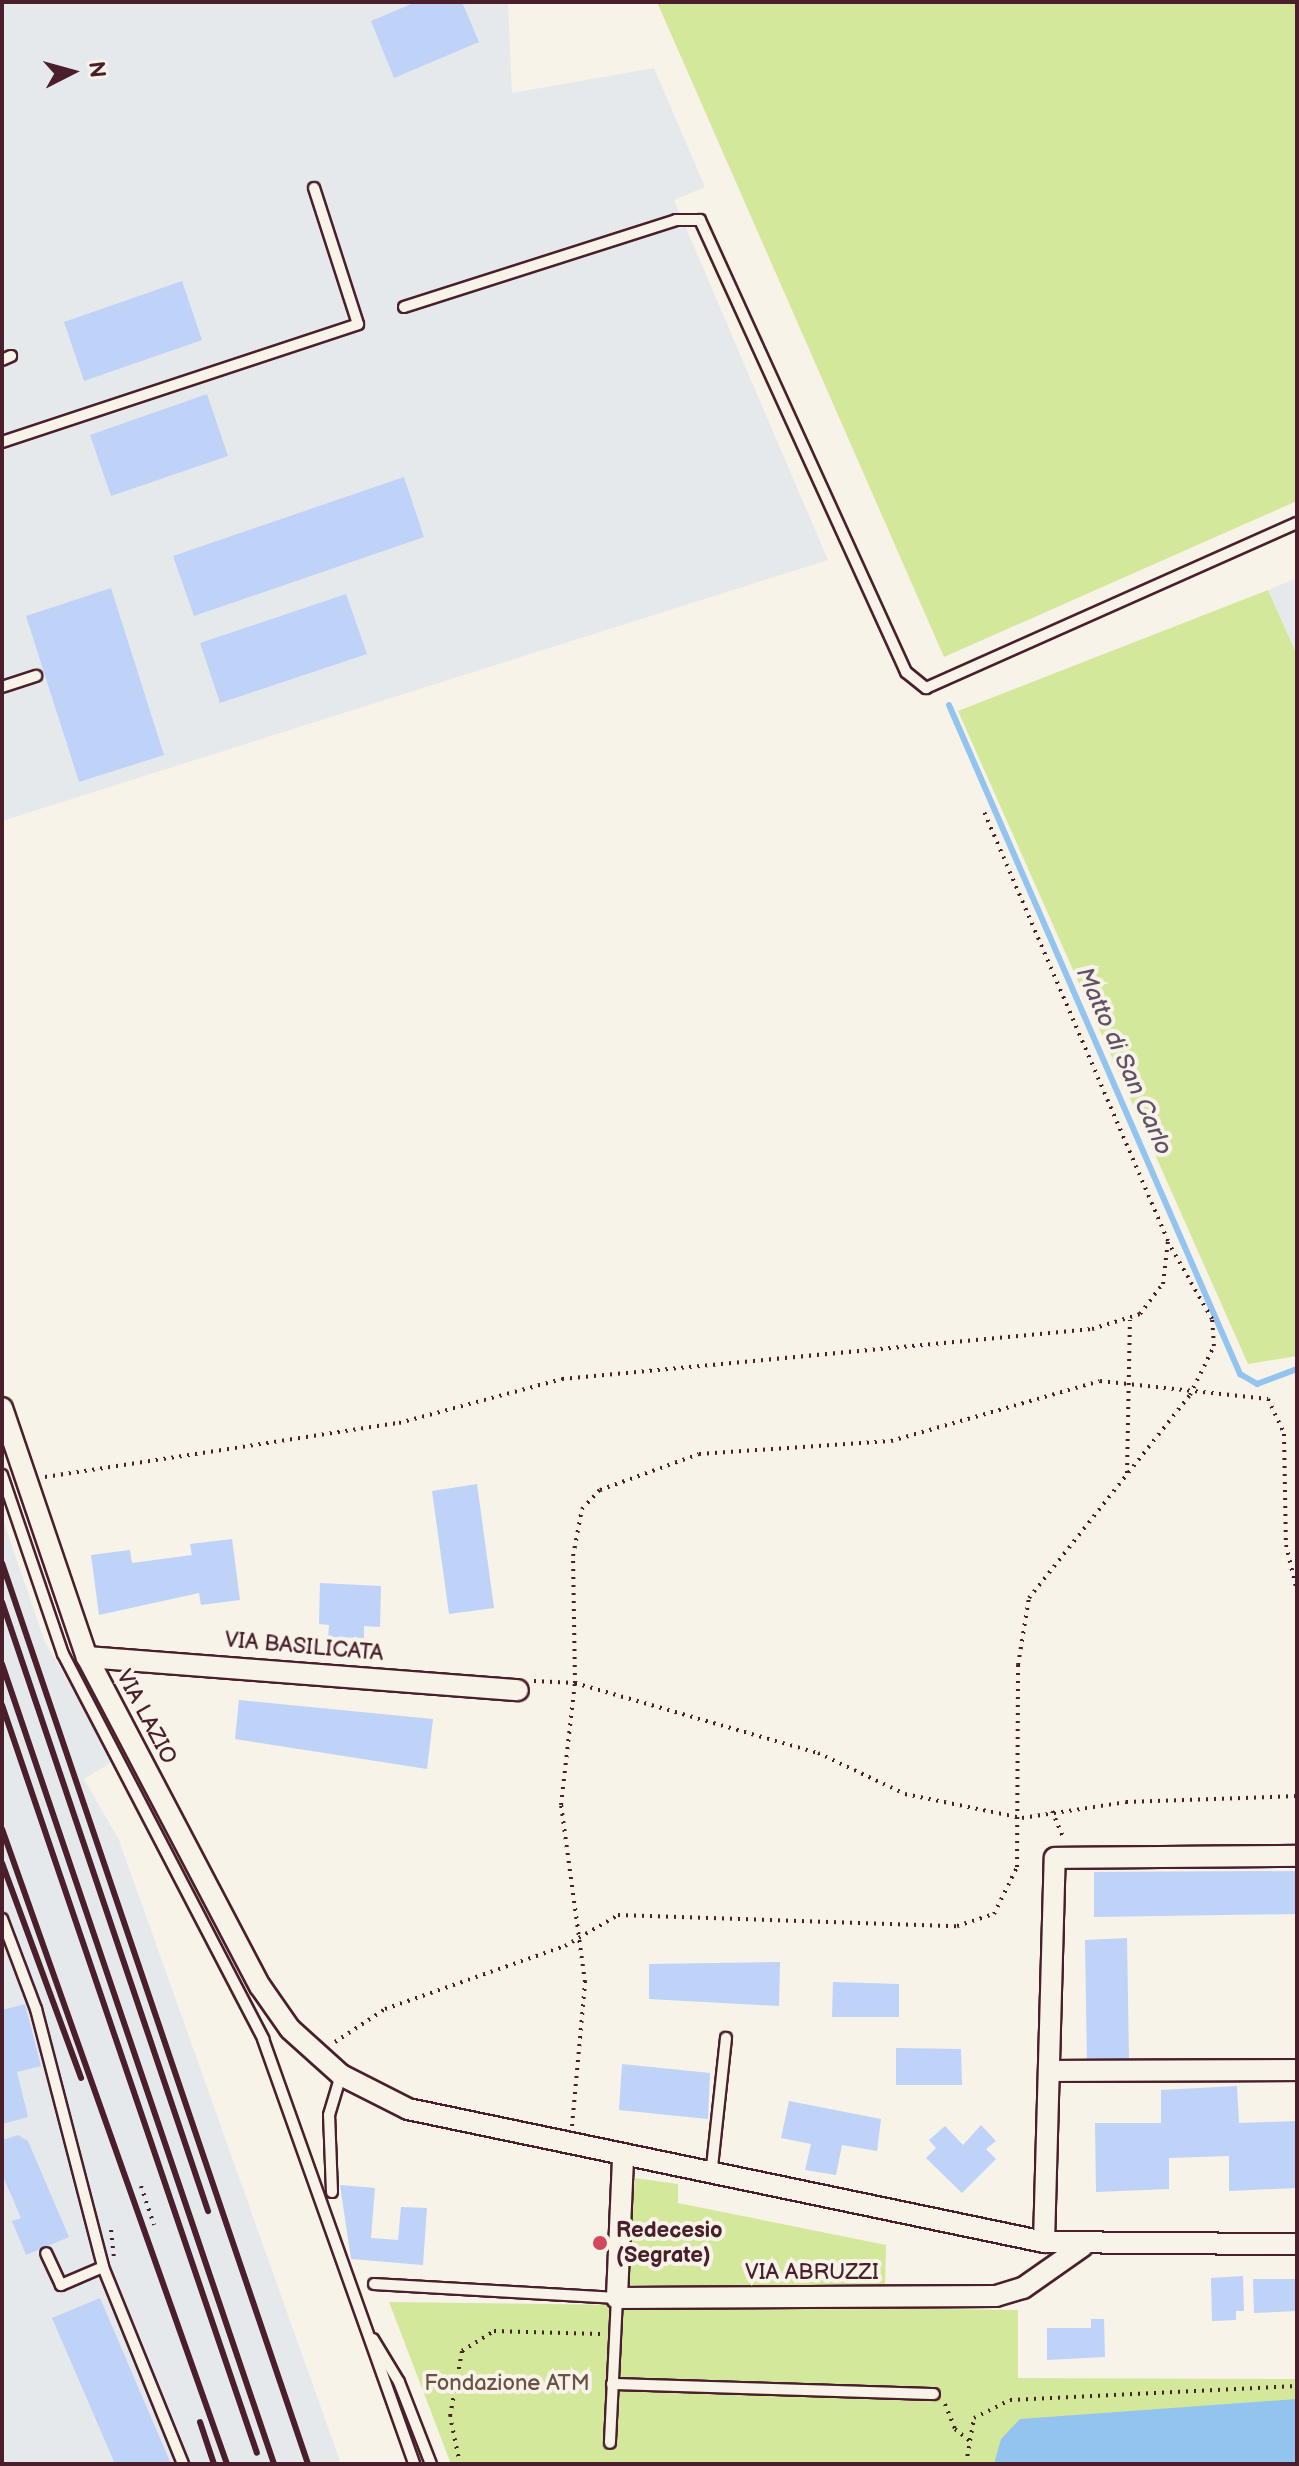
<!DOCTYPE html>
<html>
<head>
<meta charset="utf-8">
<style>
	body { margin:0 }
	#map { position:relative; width:1299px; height:2466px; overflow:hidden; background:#f7f3e8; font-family:"Balsamiq Sans",sans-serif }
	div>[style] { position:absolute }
	.built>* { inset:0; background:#e6e9ec }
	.green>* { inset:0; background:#d4e89c }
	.water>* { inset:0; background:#92c4ef }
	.stream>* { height:6px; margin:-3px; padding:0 3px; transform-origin:3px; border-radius:3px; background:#92c4ef }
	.building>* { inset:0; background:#bfd2f7 }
	.path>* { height:4px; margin-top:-2px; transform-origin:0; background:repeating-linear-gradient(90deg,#4a1f2b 0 2px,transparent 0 8px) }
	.roads { filter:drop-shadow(2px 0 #4a1f2b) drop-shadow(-2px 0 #4a1f2b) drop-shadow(0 2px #4a1f2b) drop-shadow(0 -2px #4a1f2b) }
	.lane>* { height:10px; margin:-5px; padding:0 5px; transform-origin:5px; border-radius:5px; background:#f7f3e8 }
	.street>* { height:20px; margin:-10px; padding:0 10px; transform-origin:10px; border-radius:10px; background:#f7f3e8 }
	.rail>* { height:6px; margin:-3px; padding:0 3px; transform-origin:3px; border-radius:3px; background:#4a1f2b }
	.dots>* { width:22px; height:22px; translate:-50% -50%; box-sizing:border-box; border:4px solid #f7f3e8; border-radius:50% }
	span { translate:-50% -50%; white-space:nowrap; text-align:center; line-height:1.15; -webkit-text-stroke:8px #f7f3e8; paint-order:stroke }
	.street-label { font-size:22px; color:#4a1f2b }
	.poi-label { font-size:22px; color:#4a1f2b; font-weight:700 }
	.left { translate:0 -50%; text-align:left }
	.park-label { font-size:22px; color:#6c5147 }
	.water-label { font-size:24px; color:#605166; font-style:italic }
	.frame { position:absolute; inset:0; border:4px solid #4a1f2b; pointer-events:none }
	.north { position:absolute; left:32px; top:32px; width:80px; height:80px; -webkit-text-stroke:6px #f7f3e8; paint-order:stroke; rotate:84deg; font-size:22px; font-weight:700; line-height:32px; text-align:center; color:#4a1f2b }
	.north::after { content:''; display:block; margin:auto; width:28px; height:36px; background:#4a1f2b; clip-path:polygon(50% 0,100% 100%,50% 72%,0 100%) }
</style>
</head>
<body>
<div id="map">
	<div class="built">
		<div style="clip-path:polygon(2px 2px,508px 2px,512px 93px,654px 68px,705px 187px,674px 200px,828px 560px,2px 821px)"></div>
		<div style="clip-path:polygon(1297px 578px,1297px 655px,1268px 590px)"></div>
		<div style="clip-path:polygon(2px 1517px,45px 1642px,115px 1760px,84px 1779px,119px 1840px,341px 2464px,2px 2464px)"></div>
	</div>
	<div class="green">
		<div style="clip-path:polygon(657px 2px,1297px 2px,1297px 501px,944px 657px)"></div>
		<div style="clip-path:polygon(1268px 590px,1297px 655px,1297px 1356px,1248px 1364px,958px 711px)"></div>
		<div style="clip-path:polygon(635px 2178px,678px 2184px,678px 2203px,886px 2245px,885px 2290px,625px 2285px)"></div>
		<div style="clip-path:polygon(389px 2302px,1018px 2310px,1018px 2378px,1297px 2379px,1297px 2464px,451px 2464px)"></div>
	</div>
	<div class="water">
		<div style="clip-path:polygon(1297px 2399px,1297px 2464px,994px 2464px,1001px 2439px,1020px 2419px)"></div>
	</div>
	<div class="stream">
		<div style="left:949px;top:705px;width:730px;rotate:66.49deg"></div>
		<div style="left:1240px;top:1374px;width:20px;rotate:30deg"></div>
		<div style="left:1257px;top:1384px;width:43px;rotate:-20.6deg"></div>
	</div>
	<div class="building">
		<div style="clip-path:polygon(416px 2px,462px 2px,479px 42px,394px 78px,371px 21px)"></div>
		<div style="clip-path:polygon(182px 281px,202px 340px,84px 381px,64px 322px)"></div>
		<div style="clip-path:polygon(207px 394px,228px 456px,111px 496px,90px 435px)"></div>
		<div style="clip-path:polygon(404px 477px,424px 537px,194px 616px,173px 556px)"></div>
		<div style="clip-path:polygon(111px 588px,164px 755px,79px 782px,26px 616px)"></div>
		<div style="clip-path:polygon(346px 594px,367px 654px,220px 703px,200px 643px)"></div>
		<div style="clip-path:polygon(477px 1484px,494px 1608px,449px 1614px,432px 1491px)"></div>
		<div style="clip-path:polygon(232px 1539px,240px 1600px,201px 1605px,199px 1593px,99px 1615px,91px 1555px,130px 1550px,132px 1563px,192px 1555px,190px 1544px)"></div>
		<div style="clip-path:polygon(320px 1583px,381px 1586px,380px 1627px,364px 1626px,364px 1638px,328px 1637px,329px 1625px,319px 1624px)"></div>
		<div style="clip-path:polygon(239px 1700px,433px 1719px,427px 1769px,235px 1739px)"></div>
		<div style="clip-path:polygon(1297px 1871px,1297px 1914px,1094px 1917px,1094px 1872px)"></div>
		<div style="clip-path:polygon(1127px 1938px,1129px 2062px,1087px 2063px,1085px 1940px)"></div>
		<div style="clip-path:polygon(780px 1962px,779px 2006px,649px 1999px,649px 1964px)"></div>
		<div style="clip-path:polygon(833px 1982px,899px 1984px,899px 2017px,832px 2017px)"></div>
		<div style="clip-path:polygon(25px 2004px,41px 2066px,17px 2072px,28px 2117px,2px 2124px,2px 2010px)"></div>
		<div style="clip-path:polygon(896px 2048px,961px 2049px,962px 2085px,896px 2085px)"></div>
		<div style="clip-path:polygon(622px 2064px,710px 2073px,708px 2119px,619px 2110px)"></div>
		<div style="clip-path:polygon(1237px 2086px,1239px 2123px,1297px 2121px,1297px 2188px,1229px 2191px,1229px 2156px,1169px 2158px,1169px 2189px,1096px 2192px,1095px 2123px,1161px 2123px,1161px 2090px)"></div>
		<div style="clip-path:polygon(789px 2101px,881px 2119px,877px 2151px,842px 2145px,836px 2175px,805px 2170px,811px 2144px,781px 2138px)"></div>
		<div style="clip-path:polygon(981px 2125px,996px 2141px,986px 2149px,996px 2159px,962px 2193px,926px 2158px,936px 2148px,929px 2140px,945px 2126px,963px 2145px)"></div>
		<div style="clip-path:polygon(18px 2135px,28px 2141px,69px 2237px,26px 2255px,12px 2221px,21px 2218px,2px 2174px,2px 2140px)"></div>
		<div style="clip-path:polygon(340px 2185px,375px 2188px,371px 2238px,398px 2240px,401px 2207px,427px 2208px,423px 2265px,351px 2259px)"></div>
		<div style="clip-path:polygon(1243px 2276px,1244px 2311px,1236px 2311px,1236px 2320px,1212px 2321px,1211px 2278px)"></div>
		<div style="clip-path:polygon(1253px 2279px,1297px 2279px,1297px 2311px,1254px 2313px)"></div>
		<div style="clip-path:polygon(100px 2298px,171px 2464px,115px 2464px,52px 2318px)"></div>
		<div style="clip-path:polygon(1091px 2319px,1104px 2319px,1105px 2357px,1047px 2360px,1047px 2328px,1091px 2328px)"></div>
	</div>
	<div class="path">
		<div style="left:1127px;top:1473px;width:153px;rotate:-88.9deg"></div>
		<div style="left:45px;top:1477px;width:358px;rotate:-8.7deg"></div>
		<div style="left:399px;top:1423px;width:169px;rotate:-15.1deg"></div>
		<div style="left:562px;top:1379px;width:532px;rotate:-5.39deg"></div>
		<div style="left:1092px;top:1329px;width:50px;rotate:-17.4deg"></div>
		<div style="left:1140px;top:1314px;width:38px;rotate:-53deg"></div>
		<div style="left:1163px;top:1284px;width:43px;rotate:-83.4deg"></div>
		<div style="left:1168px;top:1241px;width:469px;rotate:-113.2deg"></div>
		<div style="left:534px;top:1681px;width:41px;rotate:2.8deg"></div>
		<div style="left:575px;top:1683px;width:253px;rotate:16.1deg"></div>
		<div style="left:818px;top:1753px;width:96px;rotate:25.2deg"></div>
		<div style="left:905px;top:1794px;width:119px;rotate:11.6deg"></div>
		<div style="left:1022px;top:1818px;width:105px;rotate:-8.7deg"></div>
		<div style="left:1126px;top:1802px;width:171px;rotate:-2deg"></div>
		<div style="left:1052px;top:1811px;width:30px;rotate:67deg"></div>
		<div style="left:335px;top:2042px;width:60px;rotate:-33.4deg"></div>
		<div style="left:385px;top:2009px;width:191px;rotate:-19.3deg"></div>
		<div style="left:565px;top:1946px;width:61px;rotate:-30.3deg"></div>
		<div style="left:618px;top:1915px;width:339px;rotate:1.9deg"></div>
		<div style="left:957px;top:1926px;width:39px;rotate:-18deg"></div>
		<div style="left:994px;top:1914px;width:52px;rotate:-63.9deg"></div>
		<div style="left:1017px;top:1867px;width:202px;rotate:-89.7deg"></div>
		<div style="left:1018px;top:1665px;width:68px;rotate:-80.7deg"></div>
		<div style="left:1029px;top:1598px;width:259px;rotate:-51.6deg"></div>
		<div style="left:1190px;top:1395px;width:55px;rotate:-63.9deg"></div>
		<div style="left:1214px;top:1346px;width:27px;rotate:-94deg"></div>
		<div style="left:1212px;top:1319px;width:86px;rotate:-119.8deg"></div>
		<div style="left:572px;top:2126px;width:145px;rotate:-84.8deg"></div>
		<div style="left:585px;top:1982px;width:179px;rotate:-97.7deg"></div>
		<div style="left:561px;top:1805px;width:123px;rotate:-83.5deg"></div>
		<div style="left:575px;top:1683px;width:127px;rotate:-90.9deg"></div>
		<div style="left:573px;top:1556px;width:48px;rotate:-79.2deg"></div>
		<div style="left:582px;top:1509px;width:26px;rotate:-47deg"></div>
		<div style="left:600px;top:1490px;width:105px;rotate:-20deg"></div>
		<div style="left:699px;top:1454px;width:192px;rotate:-3.9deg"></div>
		<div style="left:891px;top:1441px;width:217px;rotate:-16deg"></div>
		<div style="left:1100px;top:1381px;width:169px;rotate:6.1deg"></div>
		<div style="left:1268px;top:1399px;width:38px;rotate:65deg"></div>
		<div style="left:1284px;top:1434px;width:111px;rotate:89deg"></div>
		<div style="left:1286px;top:1545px;width:47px;rotate:76.6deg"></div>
		<div style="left:141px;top:2186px;width:41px;rotate:71.6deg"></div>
		<div style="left:111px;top:2230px;width:28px;rotate:84deg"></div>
		<div style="left:945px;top:2404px;width:27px;rotate:68deg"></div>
		<div style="left:955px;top:2429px;width:19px;rotate:39deg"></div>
		<div style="left:460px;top:2464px;width:49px;rotate:-101.8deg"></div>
		<div style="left:450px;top:2416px;width:66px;rotate:-79.5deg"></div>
		<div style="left:462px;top:2351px;width:38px;rotate:-32deg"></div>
		<div style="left:494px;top:2331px;width:107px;rotate:1.6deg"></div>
		<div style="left:966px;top:2464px;width:47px;rotate:-80.1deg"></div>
		<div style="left:974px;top:2418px;width:40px;rotate:-26.6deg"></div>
		<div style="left:1010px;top:2400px;width:287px;rotate:-2.8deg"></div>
	</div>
	<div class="roads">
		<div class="lane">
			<div style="left:404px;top:307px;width:286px;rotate:-17.7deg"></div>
			<div style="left:676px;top:220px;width:24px"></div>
			<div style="left:700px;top:220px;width:497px;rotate:65.5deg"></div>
			<div style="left:906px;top:672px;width:26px;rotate:39deg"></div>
			<div style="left:926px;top:688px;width:406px;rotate:-24deg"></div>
			<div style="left:2px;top:360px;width:10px;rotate:-24deg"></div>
			<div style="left:2px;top:442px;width:375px;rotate:-18.3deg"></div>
			<div style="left:358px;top:324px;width:143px;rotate:-107.9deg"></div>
			<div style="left:2px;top:687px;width:36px;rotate:-18deg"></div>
			<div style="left:2px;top:1475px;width:189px;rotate:71.2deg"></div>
			<div style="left:63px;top:1654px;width:434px;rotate:62.5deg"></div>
			<div style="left:263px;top:2039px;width:451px;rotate:70.4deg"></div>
			<div style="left:2px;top:1919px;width:96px;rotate:69.3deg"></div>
			<div style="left:36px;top:2009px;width:267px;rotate:75.4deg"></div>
			<div style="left:103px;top:2267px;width:46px;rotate:156.8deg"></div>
			<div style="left:61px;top:2285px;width:35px;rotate:-115deg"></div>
			<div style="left:711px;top:2176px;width:139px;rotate:-83.8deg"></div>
			<div style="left:332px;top:2192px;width:77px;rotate:-92.2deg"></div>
			<div style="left:329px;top:2115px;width:42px;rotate:-73.3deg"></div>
			<div style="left:103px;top:2267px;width:213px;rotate:67.9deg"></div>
			<div style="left:374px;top:2284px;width:243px;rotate:3.3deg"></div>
			<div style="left:617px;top:2298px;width:145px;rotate:92.8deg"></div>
			<div style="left:373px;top:2339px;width:50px;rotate:58.8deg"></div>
			<div style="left:399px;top:2382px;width:88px;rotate:68.7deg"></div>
			<div style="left:612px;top:2384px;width:322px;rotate:1.8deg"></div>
		</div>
		<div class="street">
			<div style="left:2px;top:1408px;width:263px;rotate:71.2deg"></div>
			<div style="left:87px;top:1657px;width:372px;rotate:62.3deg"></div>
			<div style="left:260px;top:1986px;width:52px;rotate:55.1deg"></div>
			<div style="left:290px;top:2029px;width:69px;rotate:42deg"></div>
			<div style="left:341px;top:2075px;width:75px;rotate:26.9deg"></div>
			<div style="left:408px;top:2109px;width:650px;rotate:11.81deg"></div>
			<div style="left:1044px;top:2242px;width:253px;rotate:0.5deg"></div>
			<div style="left:87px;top:1657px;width:432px;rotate:4.4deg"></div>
			<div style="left:1050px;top:2071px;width:247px;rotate:-0.2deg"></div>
			<div style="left:623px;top:2159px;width:139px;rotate:92.5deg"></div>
			<div style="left:617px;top:2298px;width:379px;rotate:-0.3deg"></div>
			<div style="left:996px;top:2296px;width:28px;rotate:-17deg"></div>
			<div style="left:1023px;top:2288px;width:73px;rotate:-35deg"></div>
			<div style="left:1044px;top:2242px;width:384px;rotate:-88.4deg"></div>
			<div style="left:1055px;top:1858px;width:242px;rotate:-0.5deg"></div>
		</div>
	</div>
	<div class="rail">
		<div style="left:2px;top:1563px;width:952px;rotate:71.24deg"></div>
		<div style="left:2px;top:1602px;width:643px;rotate:71.31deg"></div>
		<div style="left:2px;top:1664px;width:845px;rotate:71.22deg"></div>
		<div style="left:2px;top:1705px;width:790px;rotate:71.18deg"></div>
		<div style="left:2px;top:1829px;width:674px;rotate:70.49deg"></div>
		<div style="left:2px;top:1863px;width:229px;rotate:69.8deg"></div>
		<div style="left:200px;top:2422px;width:44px;rotate:71.6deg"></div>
	</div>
	<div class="dots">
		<div style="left:600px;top:2243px;background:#d1495b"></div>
	</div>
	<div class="street-label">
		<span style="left:304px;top:1647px;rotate:5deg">VIA BASILICATA</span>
		<span style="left:146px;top:1717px;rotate:62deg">VIA LAZIO</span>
		<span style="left:812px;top:2273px">VIA ABRUZZI</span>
	</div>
	<div class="poi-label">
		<span class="left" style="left:616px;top:2243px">Redecesio<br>(Segrate)</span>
	</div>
	<div class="park-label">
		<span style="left:507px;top:2384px">Fondazione ATM</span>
	</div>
	<div class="water-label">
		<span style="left:1124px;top:1061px;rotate:66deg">Matto di San Carlo</span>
	</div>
	<div class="frame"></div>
	<div class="north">N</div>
</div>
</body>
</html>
